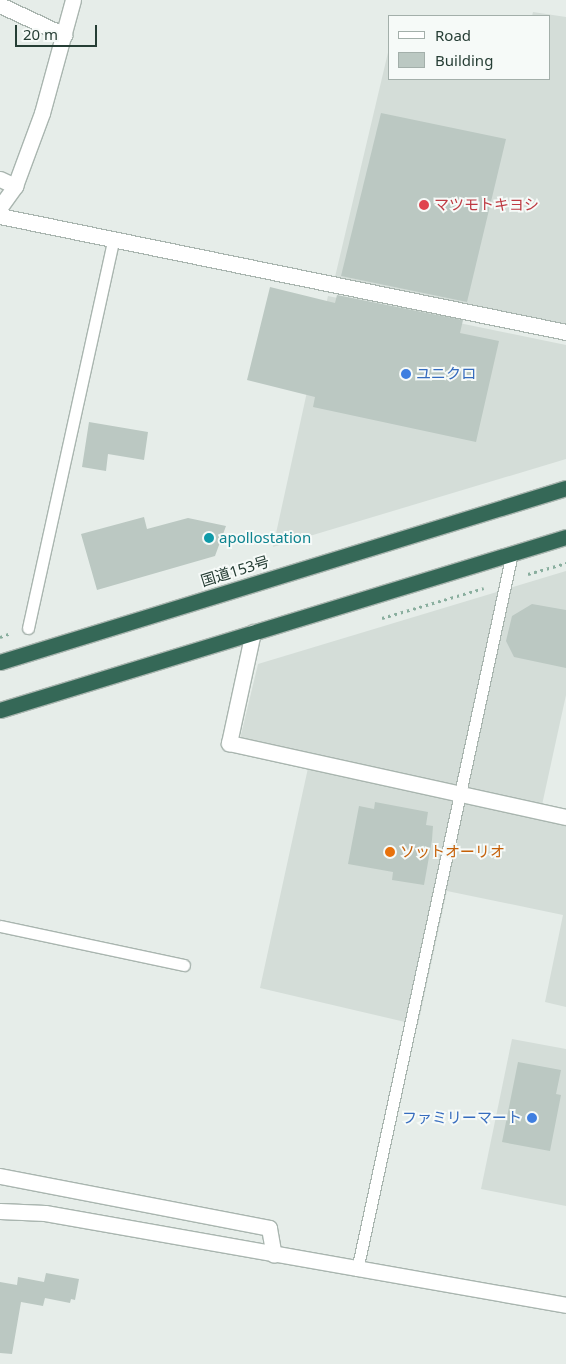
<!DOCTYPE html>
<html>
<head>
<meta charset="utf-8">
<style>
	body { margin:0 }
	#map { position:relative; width:566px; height:1364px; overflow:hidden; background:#e6ede9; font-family:"Noto Sans","Noto Sans JP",sans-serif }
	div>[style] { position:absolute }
	.built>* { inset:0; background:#d4ddd8 }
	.building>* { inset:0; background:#bbc8c2 }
	.path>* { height:3px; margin-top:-1.5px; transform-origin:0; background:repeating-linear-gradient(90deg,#89ae9e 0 2.5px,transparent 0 6.5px) }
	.roads { filter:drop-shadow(1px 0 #a9b5af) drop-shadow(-1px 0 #a9b5af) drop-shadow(0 1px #a9b5af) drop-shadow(0 -1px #a9b5af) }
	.lane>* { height:11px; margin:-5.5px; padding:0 5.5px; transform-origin:5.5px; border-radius:5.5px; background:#fff }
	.street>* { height:15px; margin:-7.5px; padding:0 7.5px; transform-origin:7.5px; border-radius:7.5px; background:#fff }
	.secondary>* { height:15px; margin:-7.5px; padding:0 7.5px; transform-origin:7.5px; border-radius:7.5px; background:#fff }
	.highway>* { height:15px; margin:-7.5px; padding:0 7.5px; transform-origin:7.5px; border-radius:7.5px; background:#356857 }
	.dots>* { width:14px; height:14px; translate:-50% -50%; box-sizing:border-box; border:2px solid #f6faf8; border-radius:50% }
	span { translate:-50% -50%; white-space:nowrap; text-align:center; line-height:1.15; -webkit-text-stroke:4px #f6faf8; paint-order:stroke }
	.health-label { font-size:15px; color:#be3a42 }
	.left { translate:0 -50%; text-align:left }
	.shop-label { font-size:15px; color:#366cbe }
	.right { translate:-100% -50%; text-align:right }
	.culture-label { font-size:15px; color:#0d838f }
	.street-label { font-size:15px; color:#263e35 }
	.food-label { font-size:15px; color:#c56008 }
	.legend { position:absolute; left:388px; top:15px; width:162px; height:65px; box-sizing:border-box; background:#f6faf8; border:1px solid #a3afaa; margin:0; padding:6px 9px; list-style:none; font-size:15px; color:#263e35 }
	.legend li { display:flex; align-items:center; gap:10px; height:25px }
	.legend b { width:25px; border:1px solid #a3afaa }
	.scale { position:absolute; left:15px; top:25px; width:82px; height:22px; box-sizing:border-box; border:2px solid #263e35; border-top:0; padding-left:6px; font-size:15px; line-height:18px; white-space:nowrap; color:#263e35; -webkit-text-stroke:4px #f6faf8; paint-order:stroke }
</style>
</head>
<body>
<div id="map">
	<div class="built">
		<div style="clip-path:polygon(533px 12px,566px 17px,566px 325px,335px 277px,390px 44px,390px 79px,550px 79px,550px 16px,532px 16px)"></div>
		<div style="clip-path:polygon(328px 296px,566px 345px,566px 459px,273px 547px)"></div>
		<div style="clip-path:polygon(566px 571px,566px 695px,542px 805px,240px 739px,258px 664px)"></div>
		<div style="clip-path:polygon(308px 768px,566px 824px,566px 1007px,545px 1002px,563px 915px,447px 891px,418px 1025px,260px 988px)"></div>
		<div style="clip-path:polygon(512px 1039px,566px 1049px,566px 1206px,481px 1189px)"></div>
	</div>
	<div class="building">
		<div style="clip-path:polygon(381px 113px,506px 139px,467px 302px,341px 276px)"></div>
		<div style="clip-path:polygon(270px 287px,335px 303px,337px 295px,463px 320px,460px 333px,499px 341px,476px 442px,313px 407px,315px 397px,247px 380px)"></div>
		<div style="clip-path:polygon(89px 422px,148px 432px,144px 460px,108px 454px,106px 471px,82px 467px)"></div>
		<div style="clip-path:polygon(144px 517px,147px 529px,188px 518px,226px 526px,215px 556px,97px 590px,81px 534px)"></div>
		<div style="clip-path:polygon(532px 604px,566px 610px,566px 668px,514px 657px,506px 641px,512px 616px)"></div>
		<div style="clip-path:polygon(375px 802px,428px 812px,426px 825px,433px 826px,432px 840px,424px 885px,392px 880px,393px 872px,348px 864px,359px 806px,374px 809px)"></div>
		<div style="clip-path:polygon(518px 1062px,561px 1070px,556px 1094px,561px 1095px,550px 1151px,502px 1142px)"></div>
		<div style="clip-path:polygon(46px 1273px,79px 1279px,75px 1300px,71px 1299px,70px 1303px,45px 1298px,43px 1306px,21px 1302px,12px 1354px,0 1353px,0 1282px,17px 1285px,18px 1277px,44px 1282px)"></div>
	</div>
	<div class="path">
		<div style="left:528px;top:574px;width:40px;rotate:-16deg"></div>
		<div style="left:382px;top:618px;width:106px;rotate:-16.4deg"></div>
		<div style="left:0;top:637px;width:12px;rotate:-20deg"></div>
	</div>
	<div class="roads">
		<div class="lane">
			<div style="left:28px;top:628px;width:399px;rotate:-77.6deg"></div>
			<div style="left:0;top:926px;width:188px;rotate:12deg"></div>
			<div style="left:357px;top:1270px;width:734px;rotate:-77.8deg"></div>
		</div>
		<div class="street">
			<div style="left:0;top:5px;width:71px;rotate:25.1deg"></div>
			<div style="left:0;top:179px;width:17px;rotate:25deg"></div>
			<div style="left:0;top:207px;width:26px;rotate:-54deg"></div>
			<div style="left:15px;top:186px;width:78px;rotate:-69.7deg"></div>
			<div style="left:42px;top:113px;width:117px;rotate:-74.7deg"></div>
			<div style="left:0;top:216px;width:578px;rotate:11.58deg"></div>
			<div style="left:253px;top:632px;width:114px;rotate:102.2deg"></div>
			<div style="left:229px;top:743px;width:345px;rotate:12.4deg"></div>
			<div style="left:0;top:1176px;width:274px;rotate:10.9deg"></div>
			<div style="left:269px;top:1228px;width:27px;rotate:80deg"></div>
		</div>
		<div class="secondary">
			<div style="left:0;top:1211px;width:45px;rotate:2.5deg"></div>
			<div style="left:45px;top:1213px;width:529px;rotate:10.01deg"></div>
		</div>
		<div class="highway">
			<div style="left:0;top:662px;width:592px;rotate:-17.09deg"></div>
			<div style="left:0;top:710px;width:592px;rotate:-17deg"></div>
		</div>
	</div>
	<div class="dots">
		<div style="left:424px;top:205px;background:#e0444e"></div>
		<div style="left:406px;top:374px;background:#3f7fe0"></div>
		<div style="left:209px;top:538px;background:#0f9aa8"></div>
		<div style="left:390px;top:852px;background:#e8710a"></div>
		<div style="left:532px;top:1118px;background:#3f7fe0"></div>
	</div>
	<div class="health-label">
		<span class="left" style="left:434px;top:205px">マツモトキヨシ</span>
	</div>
	<div class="shop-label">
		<span class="left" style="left:416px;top:374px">ユニクロ</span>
		<span class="right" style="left:522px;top:1118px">ファミリーマート</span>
	</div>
	<div class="culture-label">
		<span class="left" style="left:219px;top:538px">apollostation</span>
	</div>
	<div class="street-label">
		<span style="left:235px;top:571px;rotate:-17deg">国道153号</span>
	</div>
	<div class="food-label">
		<span class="left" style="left:400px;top:852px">ソットオーリオ</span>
	</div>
	<ul class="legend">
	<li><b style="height:6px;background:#fff"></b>Road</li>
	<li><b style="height:14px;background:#bbc8c2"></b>Building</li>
	</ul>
	<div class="scale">20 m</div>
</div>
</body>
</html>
